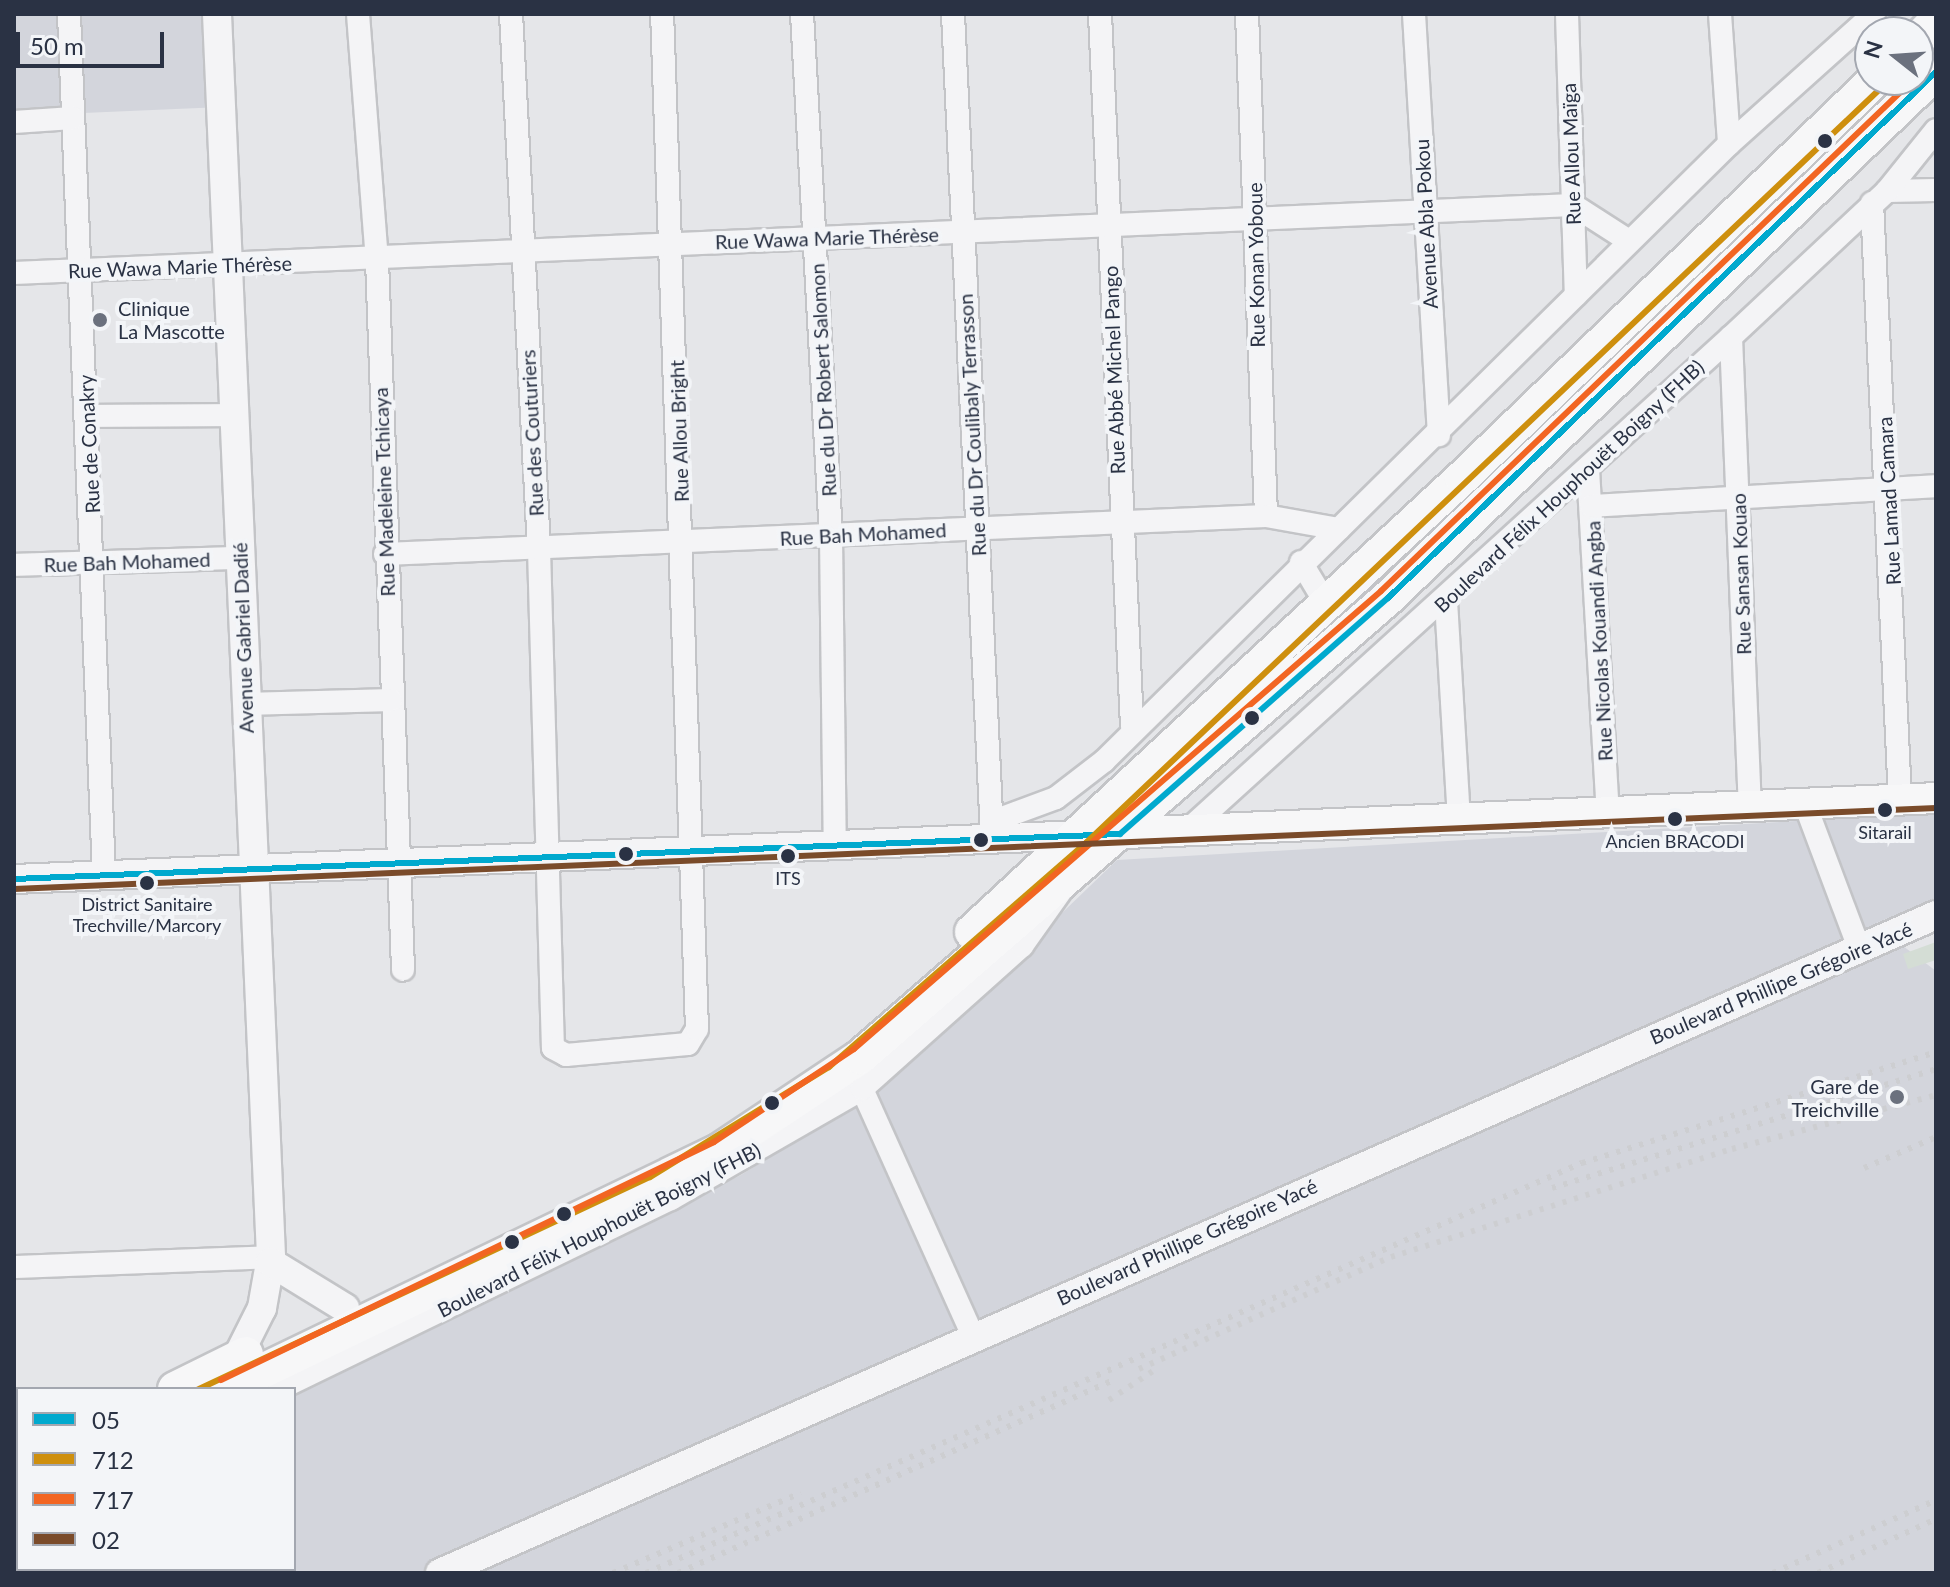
<!DOCTYPE html>
<html>
<head>
<meta charset="utf-8">
<style>
	body { margin:0 }
	#map { position:relative; width:1950px; height:1587px; overflow:hidden; background:#e5e6e9; font-family:Lato,sans-serif }
	div>[style] { position:absolute }
	.built>* { inset:0; background:#d3d5dc }
	.green>* { inset:0; background:#d4ddd5 }
	.roads { filter:drop-shadow(2px 0 #c3c4c7) drop-shadow(-2px 0 #c3c4c7) drop-shadow(0 2px #c3c4c7) drop-shadow(0 -2px #c3c4c7) }
	.minor>* { height:22px; margin:-11px; padding:0 11px; transform-origin:11px; border-radius:11px; background:#f4f4f6 }
	.tertiary>* { height:28px; margin:-14px; padding:0 14px; transform-origin:14px; border-radius:14px; background:#f4f4f6 }
	.secondary>* { height:30px; margin:-15px; padding:0 15px; transform-origin:15px; border-radius:15px; background:#f7f7f8 }
	.primary>* { height:34px; margin:-17px; padding:0 17px; transform-origin:17px; border-radius:17px; background:#f7f7f8 }
	.rail>* { height:6px; margin-top:-3px; transform-origin:0; background:repeating-linear-gradient(90deg,#cdced1 0 4px,transparent 0 12px) }
	.bus-1>* { height:6px; margin:-3px; padding:0 3px; transform-origin:3px; border-radius:3px; background:#00a9ce }
	.bus-2>* { height:6px; margin:-3px; padding:0 3px; transform-origin:3px; border-radius:3px; background:#ce8f0e }
	.bus-3>* { height:6px; margin:-3px; padding:0 3px; transform-origin:3px; border-radius:3px; background:#f26522 }
	.bus-4>* { height:6px; margin:-3px; padding:0 3px; transform-origin:3px; border-radius:3px; background:#7a4b2a }
	.dots>* { width:22px; height:22px; translate:-50% -50%; box-sizing:border-box; border:4px solid #f3f5f8; border-radius:50% }
	span { translate:-50% -50%; white-space:nowrap; text-align:center; line-height:1.15; -webkit-text-stroke:8px #f3f5f8; paint-order:stroke }
	.bus-label { font-size:18px; color:#2a3244 }
	.street-label { font-size:20px; color:#2a3244 }
	.poi-label { font-size:20px; color:#2a3244 }
	.left { translate:0 -50%; text-align:left }
	.right { translate:-100% -50%; text-align:right }
	.frame { position:absolute; inset:0; border:16px solid #2a3244; pointer-events:none }
	.legend { position:absolute; left:16px; top:1387px; width:280px; height:184px; box-sizing:border-box; background:#f3f5f8; border:2px solid #a3a7b0; margin:0; padding:10px 14px; list-style:none; font-size:24px; color:#2a3244 }
	.legend li { display:flex; align-items:center; gap:16px; height:40px }
	.legend b { width:40px; border:2px solid #a3a7b0 }
	.north { position:absolute; left:1854px; top:16px; width:80px; height:80px; box-sizing:border-box; background:#f3f5f8; border:2px solid #a3a7b0; border-radius:50%; rotate:287deg; font-size:22px; font-weight:700; line-height:32px; text-align:center; color:#2a3244 }
	.north::after { content:''; display:block; margin:auto; width:28px; height:36px; background:#6b717e; clip-path:polygon(50% 0,100% 100%,50% 72%,0 100%) }
	.scale { position:absolute; left:16px; top:32px; width:148px; height:36px; box-sizing:border-box; border:4px solid #2a3244; border-top:0; padding-left:10px; font-size:24px; line-height:28px; white-space:nowrap; color:#2a3244; -webkit-text-stroke:6px #f3f5f8; paint-order:stroke }
</style>
</head>
<body>
<div id="map">
	<div class="built">
		<div style="clip-path:polygon(14px 14px,217px 14px,222px 107px,14px 116px)"></div>
		<div style="clip-path:polygon(1936px 813px,1936px 898px,1874px 924px,1936px 971px,1936px 1573px,14px 1573px,18px 1522px,18px 1569px,294px 1569px,294px 1392px,741px 1175px,877px 1091px,1117px 860px)"></div>
	</div>
	<div class="green">
		<div style="clip-path:polygon(1936px 942px,1936px 960px,1908px 969px,1903px 954px)"></div>
	</div>
	<div class="roads">
		<div class="minor">
			<div style="left:69px;top:14px;width:862px;rotate:87.67deg"></div>
			<div style="left:358px;top:14px;width:247px;rotate:85.6deg"></div>
			<div style="left:377px;top:260px;width:710px;rotate:87.9deg"></div>
			<div style="left:511px;top:14px;width:536px;rotate:87deg"></div>
			<div style="left:539px;top:549px;width:499px;rotate:88.4deg"></div>
			<div style="left:553px;top:1048px;width:15px;rotate:28deg"></div>
			<div style="left:566px;top:1055px;width:122px;rotate:-5.2deg"></div>
			<div style="left:688px;top:1044px;width:17px;rotate:-59deg"></div>
			<div style="left:697px;top:1029px;width:1016px;rotate:-91.97deg"></div>
			<div style="left:802px;top:14px;width:523px;rotate:86.82deg"></div>
			<div style="left:831px;top:536px;width:306px;rotate:89.3deg"></div>
			<div style="left:953px;top:14px;width:823px;rotate:87.28deg"></div>
			<div style="left:1100px;top:14px;width:713px;rotate:87.43deg"></div>
			<div style="left:1247px;top:14px;width:502px;rotate:87.83deg"></div>
			<div style="left:1414px;top:14px;width:422px;rotate:86.6deg"></div>
			<div style="left:1567px;top:14px;width:281px;rotate:88.2deg"></div>
			<div style="left:1720px;top:14px;width:130px;rotate:86deg"></div>
			<div style="left:14px;top:122px;width:59px;rotate:-3.9deg"></div>
			<div style="left:1887px;top:191px;width:49px;rotate:-1.2deg"></div>
			<div style="left:1872px;top:203px;width:598px;rotate:87.31deg"></div>
			<div style="left:14px;top:273px;width:1560px;rotate:-2.5deg"></div>
			<div style="left:1573px;top:205px;width:67px;rotate:32.7deg"></div>
			<div style="left:1731px;top:337px;width:473px;rotate:87.7deg"></div>
			<div style="left:88px;top:416px;width:146px;rotate:-0.4deg"></div>
			<div style="left:1588px;top:469px;width:344px;rotate:86.7deg"></div>
			<div style="left:1591px;top:506px;width:346px;rotate:-3.3deg"></div>
			<div style="left:385px;top:554px;width:882px;rotate:-2.47deg"></div>
			<div style="left:1266px;top:516px;width:74px;rotate:10.1deg"></div>
			<div style="left:1301px;top:562px;width:47px;rotate:59deg"></div>
			<div style="left:14px;top:565px;width:225px;rotate:-1.8deg"></div>
			<div style="left:1446px;top:601px;width:221px;rotate:86.6deg"></div>
			<div style="left:246px;top:704px;width:145px;rotate:-1.6deg"></div>
			<div style="left:1806px;top:807px;width:151px;rotate:69.4deg"></div>
			<div style="left:991px;top:822px;width:69px;rotate:-20.3deg"></div>
			<div style="left:1056px;top:798px;width:61px;rotate:-37.6deg"></div>
			<div style="left:1104px;top:761px;width:878px;rotate:-44.63deg"></div>
			<div style="left:1729px;top:144px;width:195px;rotate:-41.9deg"></div>
			<div style="left:1189px;top:829px;width:732px;rotate:-42.23deg"></div>
			<div style="left:1731px;top:337px;width:214px;rotate:-43.1deg"></div>
			<div style="left:1887px;top:191px;width:78px;rotate:-51.2deg"></div>
			<div style="left:862px;top:1089px;width:271px;rotate:65.8deg"></div>
			<div style="left:14px;top:1267px;width:257px;rotate:-2.2deg"></div>
			<div style="left:279px;top:1389px;width:436px;rotate:-25.9deg"></div>
			<div style="left:671px;top:1199px;width:220px;rotate:-29.9deg"></div>
			<div style="left:862px;top:1089px;width:215px;rotate:-41.8deg"></div>
			<div style="left:1022px;top:946px;width:67px;rotate:-54.7deg"></div>
			<div style="left:14px;top:1516px;width:4px;rotate:-27deg"></div>
			<div style="left:187px;top:1569px;width:4px;rotate:63deg"></div>
		</div>
		<div class="tertiary">
			<div style="left:217px;top:14px;width:1244px;rotate:87.51deg"></div>
			<div style="left:271px;top:1257px;width:52px;rotate:100deg"></div>
			<div style="left:262px;top:1308px;width:56px;rotate:116.6deg"></div>
			<div style="left:14px;top:879px;width:1067px;rotate:-2.36deg"></div>
			<div style="left:270px;top:1262px;width:88px;rotate:31.5deg"></div>
			<div style="left:440px;top:1573px;width:1634px;rotate:-23.74deg"></div>
		</div>
		<div class="secondary">
			<div style="left:1103px;top:834px;width:834px;rotate:-2.47deg"></div>
		</div>
		<div class="primary">
			<div style="left:1918px;top:39px;width:25px;rotate:-45deg"></div>
			<div style="left:972px;top:932px;width:668px;rotate:-42.82deg"></div>
			<div style="left:1462px;top:478px;width:574px;rotate:-43.94deg"></div>
			<div style="left:175px;top:1389px;width:79px;rotate:-26.2deg"></div>
			<div style="left:225px;top:1389px;width:548px;rotate:-25.72deg"></div>
			<div style="left:719px;top:1151px;width:169px;rotate:-33.7deg"></div>
			<div style="left:860px;top:1057px;width:700px;rotate:-41deg"></div>
			<div style="left:1388px;top:598px;width:760px;rotate:-43.83deg"></div>
			<div style="left:14px;top:1468px;width:4px;rotate:-27deg"></div>
		</div>
	</div>
	<div class="rail">
		<div style="left:1864px;top:1168px;width:78px;rotate:-23.3deg"></div>
		<div style="left:1552px;top:1188px;width:402px;rotate:-17.2deg"></div>
		<div style="left:1139px;top:1369px;width:276px;rotate:-24deg"></div>
		<div style="left:1391px;top:1257px;width:358px;rotate:-17.6deg"></div>
		<div style="left:1732px;top:1149px;width:211px;rotate:-14.8deg"></div>
		<div style="left:1109px;top:1400px;width:56px;rotate:-33.4deg"></div>
		<div style="left:613px;top:1573px;width:204px;rotate:-23.1deg"></div>
		<div style="left:646px;top:1573px;width:1022px;rotate:-23.66deg"></div>
		<div style="left:1582px;top:1163px;width:371px;rotate:-17.4deg"></div>
		<div style="left:678px;top:1573px;width:477px;rotate:-23.9deg"></div>
		<div style="left:1773px;top:1573px;width:179px;rotate:-24.1deg"></div>
		<div style="left:1818px;top:1573px;width:130px;rotate:-24.6deg"></div>
	</div>
	<div class="bus-1">
		<div style="left:14px;top:879px;width:1107px;rotate:-2.33deg"></div>
		<div style="left:1120px;top:834px;width:357px;rotate:-41.4deg"></div>
		<div style="left:1388px;top:598px;width:760px;rotate:-43.83deg"></div>
	</div>
	<div class="bus-2">
		<div style="left:199px;top:1389px;width:498px;rotate:-25.2deg"></div>
		<div style="left:650px;top:1177px;width:210px;rotate:-31.6deg"></div>
		<div style="left:829px;top:1067px;width:342px;rotate:-41.1deg"></div>
		<div style="left:1087px;top:842px;width:1096px;rotate:-43.52deg"></div>
	</div>
	<div class="bus-3">
		<div style="left:221px;top:1380px;width:547px;rotate:-25.77deg"></div>
		<div style="left:714px;top:1142px;width:168px;rotate:-33.6deg"></div>
		<div style="left:854px;top:1049px;width:698px;rotate:-40.99deg"></div>
		<div style="left:1381px;top:591px;width:738px;rotate:-43.85deg"></div>
	</div>
	<div class="bus-4">
		<div style="left:14px;top:889px;width:1924px;rotate:-2.41deg"></div>
	</div>
	<div class="dots">
		<div style="left:1825px;top:141px;background:#2a3244"></div>
		<div style="left:100px;top:320px;background:#6b717e"></div>
		<div style="left:1252px;top:718px;background:#2a3244"></div>
		<div style="left:1885px;top:810px;background:#2a3244"></div>
		<div style="left:1675px;top:819px;background:#2a3244"></div>
		<div style="left:981px;top:840px;background:#2a3244"></div>
		<div style="left:626px;top:854px;background:#2a3244"></div>
		<div style="left:788px;top:856px;background:#2a3244"></div>
		<div style="left:147px;top:883px;background:#2a3244"></div>
		<div style="left:1897px;top:1097px;background:#6b717e"></div>
		<div style="left:772px;top:1103px;background:#2a3244"></div>
		<div style="left:564px;top:1214px;background:#2a3244"></div>
		<div style="left:512px;top:1242px;background:#2a3244"></div>
	</div>
	<div class="bus-label">
		<span style="left:1885px;top:832px">Sitarail</span>
		<span style="left:1675px;top:841px">Ancien BRACODI</span>
		<span style="left:788px;top:878px">ITS</span>
		<span style="left:147px;top:915px">District Sanitaire<br>Trechville/Marcory</span>
	</div>
	<div class="street-label">
		<span style="left:1571px;top:154px;rotate:-92deg">Rue Allou Maïga</span>
		<span style="left:1426px;top:224px;rotate:-93deg">Avenue Abla Pokou</span>
		<span style="left:827px;top:238px;rotate:-2deg">Rue Wawa Marie Thérèse</span>
		<span style="left:1256px;top:265px;rotate:-91deg">Rue Konan Yoboue</span>
		<span style="left:180px;top:267px;rotate:-2deg">Rue Wawa Marie Thérèse</span>
		<span style="left:1114px;top:370px;rotate:-92deg">Rue Abbé Michel Pango</span>
		<span style="left:823px;top:380px;rotate:-93deg">Rue du Dr Robert Salomon</span>
		<span style="left:972px;top:425px;rotate:-93deg">Rue du Dr Coulibaly Terrasson</span>
		<span style="left:679px;top:431px;rotate:-92deg">Rue Allou Bright</span>
		<span style="left:532px;top:433px;rotate:-93deg">Rue des Couturiers</span>
		<span style="left:89px;top:444px;rotate:-93deg">Rue de Conakry</span>
		<span style="left:1569px;top:486px;rotate:-43deg">Boulevard Félix Houphouët Boigny (FHB)</span>
		<span style="left:384px;top:492px;rotate:-92deg">Rue Madeleine Tchicaya</span>
		<span style="left:1889px;top:501px;rotate:-93deg">Rue Lamad Camara</span>
		<span style="left:863px;top:534px;rotate:-3deg">Rue Bah Mohamed</span>
		<span style="left:127px;top:562px;rotate:-2deg">Rue Bah Mohamed</span>
		<span style="left:1741px;top:574px;rotate:-92deg">Rue Sansan Kouao</span>
		<span style="left:243px;top:638px;rotate:-92deg">Avenue Gabriel Dadié</span>
		<span style="left:1599px;top:641px;rotate:-93deg">Rue Nicolas Kouandi Angba</span>
		<span style="left:1781px;top:983px;rotate:-23deg">Boulevard Phillipe Grégoire Yacé</span>
		<span style="left:599px;top:1230px;rotate:-27deg">Boulevard Félix Houphouët Boigny (FHB)</span>
		<span style="left:1187px;top:1242px;rotate:-24deg">Boulevard Phillipe Grégoire Yacé</span>
	</div>
	<div class="poi-label">
		<span class="left" style="left:118px;top:320px">Clinique<br>La Mascotte</span>
		<span class="right" style="left:1879px;top:1098px">Gare de<br>Treichville</span>
	</div>
	<div class="frame"></div>
	<ul class="legend">
	<li><b style="height:10px;background:#00a9ce"></b>05</li>
	<li><b style="height:10px;background:#ce8f0e"></b>712</li>
	<li><b style="height:10px;background:#f26522"></b>717</li>
	<li><b style="height:10px;background:#7a4b2a"></b>02</li>
	</ul>
	<div class="north">N</div>
	<div class="scale">50 m</div>
</div>
</body>
</html>
